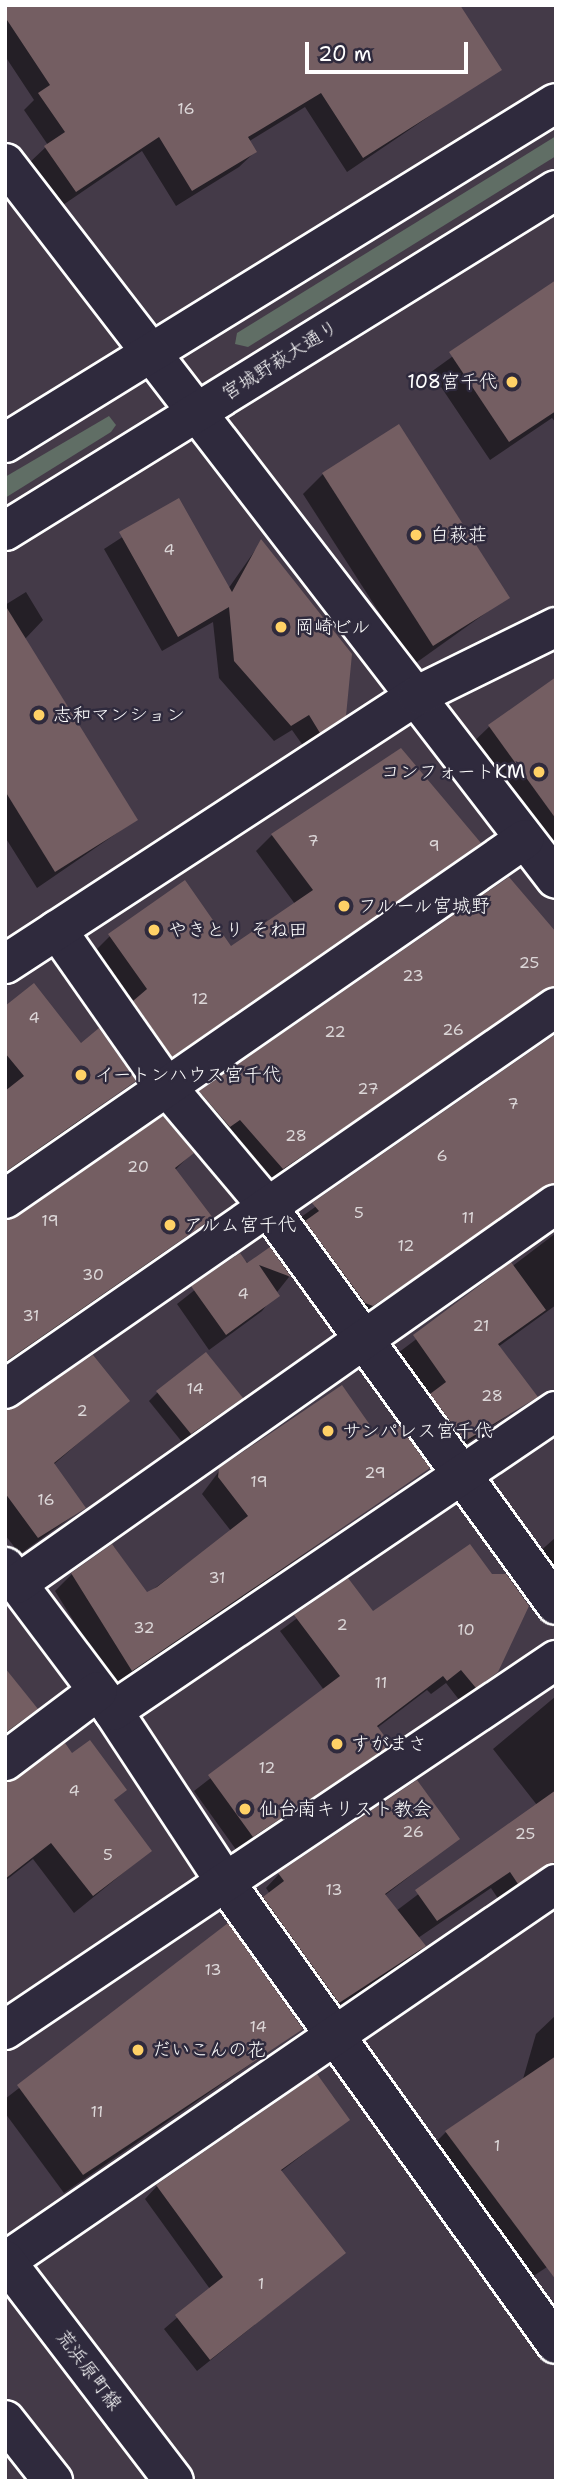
<!DOCTYPE html>
<html>
<head>
<meta charset="utf-8">
<style>
	body { margin:0 }
	#map { position:relative; width:561px; height:2486px; overflow:hidden; background:#443a48; font-family:"Shantell Sans","Klee One",sans-serif }
	div>[style] { position:absolute }
	.green>* { inset:0; background:#606e65 }
	.shadow>* { inset:0; background:#0007 }
	.building>* { inset:0; background:#745e62 }
	.roads { filter:drop-shadow(2px 0 #fff) drop-shadow(-2px 0 #fff) drop-shadow(0 2px #fff) drop-shadow(0 -2px #fff) }
	.minor>* { height:38px; margin:-19px; padding:0 19px; transform-origin:19px; border-radius:19px; background:#2f2a3d }
	.tertiary>* { height:38px; margin:-19px; padding:0 19px; transform-origin:19px; border-radius:19px; background:#2f2a3d }
	.secondary>* { height:38px; margin:-19px; padding:0 19px; transform-origin:19px; border-radius:19px; background:#2f2a3d }
	.dots>* { width:19px; height:19px; translate:-50% -50%; box-sizing:border-box; border:4px solid #2f2a3d; border-radius:50% }
	span { translate:-50% -50%; white-space:nowrap; text-align:center; line-height:1.15; -webkit-text-stroke:5px #2f2a3d; paint-order:stroke }
	.number-label { font-size:16px; color:#dcd7d8 }
	.number-label span { -webkit-text-stroke-width:0 }
	.street-label { font-size:19px; color:#fff }
	.poi-label { font-size:19px; color:#fff }
	.right { translate:-100% -50%; text-align:right }
	.left { translate:0 -50%; text-align:left }
	.frame { position:absolute; inset:0; border:7px solid #fff; pointer-events:none }
	.scale { position:absolute; left:305px; top:42px; width:163px; height:32px; box-sizing:border-box; border:4px solid #fff; border-top:0; padding-left:9px; font-size:21px; line-height:24px; white-space:nowrap; color:#fff; -webkit-text-stroke:5px #2f2a3d; paint-order:stroke }
</style>
</head>
<body>
<div id="map">
	<div class="green">
		<div style="clip-path:polygon(556px 136px,556px 156px,248px 347px,235px 344px,237px 333px)"></div>
		<div style="clip-path:polygon(109px 416px,116px 425px,111px 432px,5px 498px,5px 477px)"></div>
	</div>
	<div class="shadow">
		<div style="clip-path:polygon(5px 5px,499px 69px,347px 172px,305px 107px,248px 142px,255px 152px,239px 167px,176px 206px,142px 151px,60px 207px,29px 163px,48px 145px,24px 110px,34px 100px,5px 56px)"></div>
		<div style="clip-path:polygon(556px 282px,556px 423px,552px 418px,490px 460px,431px 372px)"></div>
		<div style="clip-path:polygon(323px 474px,508px 597px,413px 665px,303px 494px)"></div>
		<div style="clip-path:polygon(178px 501px,228px 589px,261px 542px,345px 715px,304px 747px,292px 730px,274px 741px,219px 678px,213px 622px,162px 651px,104px 549px)"></div>
		<div style="clip-path:polygon(26px 592px,43px 620px,25px 639px,136px 820px,37px 888px,5px 837px,5px 605px)"></div>
		<div style="clip-path:polygon(556px 691px,556px 870px,468px 747px,490px 726px)"></div>
		<div style="clip-path:polygon(272px 835px,478px 843px,156px 1071px,94px 952px,110px 936px,231px 948px,295px 904px,256px 851px)"></div>
		<div style="clip-path:polygon(509px 879px,556px 948px,556px 995px,528px 1002px,268px 1182px,186px 1106px)"></div>
		<div style="clip-path:polygon(5px 1008px,81px 1045px,134px 1081px,5px 1176px)"></div>
		<div style="clip-path:polygon(556px 1035px,556px 1206px,525px 1202px,356px 1321px,297px 1220px)"></div>
		<div style="clip-path:polygon(192px 1153px,175px 1170px,211px 1218px,5px 1368px,5px 1222px)"></div>
		<div style="clip-path:polygon(556px 1233px,556px 1305px,498px 1347px,535px 1397px,448px 1456px,415px 1412px,430px 1397px,398px 1353px)"></div>
		<div style="clip-path:polygon(269px 1249px,289px 1277px,262px 1311px,209px 1350px,177px 1304px,239px 1255px,249px 1264px)"></div>
		<div style="clip-path:polygon(158px 1392px,241px 1398px,182px 1442px,149px 1401px)"></div>
		<div style="clip-path:polygon(127px 1401px,53px 1465px,84px 1508px,20px 1554px,5px 1535px,5px 1412px)"></div>
		<div style="clip-path:polygon(376px 1438px,427px 1468px,115px 1687px,55px 1591px,72px 1574px,114px 1547px,147px 1594px,231px 1531px,202px 1494px,220px 1470px)"></div>
		<div style="clip-path:polygon(556px 1537px,556px 1591px,526px 1564px)"></div>
		<div style="clip-path:polygon(348px 1580px,372px 1614px,497px 1671px,460px 1701px,446px 1683px,431px 1694px,427px 1690px,377px 1728px,389px 1744px,374px 1759px,237px 1851px,194px 1791px,324px 1690px,280px 1631px)"></div>
		<div style="clip-path:polygon(5px 1671px,35px 1709px,5px 1737px)"></div>
		<div style="clip-path:polygon(556px 1696px,556px 1863px,499px 1900px,491px 1888px,418px 1938px,424px 1946px,411px 1960px,324px 2015px,250px 1912px,270px 1894px,266px 1888px,279px 1874px,458px 1839px,384px 1896px,396px 1911px,537px 1805px,493px 1749px)"></div>
		<div style="clip-path:polygon(72px 1755px,125px 1790px,113px 1801px,150px 1851px,74px 1913px,33px 1859px,5px 1881px,5px 1791px)"></div>
		<div style="clip-path:polygon(228px 1926px,301px 2029px,64px 2193px,5px 2113px,5px 2099px)"></div>
		<div style="clip-path:polygon(556px 2015px,556px 2086px,523px 2079px,536px 2034px)"></div>
		<div style="clip-path:polygon(348px 2120px,280px 2172px,344px 2253px,197px 2371px,164px 2329px,210px 2289px,145px 2199px,157px 2186px)"></div>
		<div style="clip-path:polygon(446px 2132px,556px 2261px,529px 2279px,430px 2148px)"></div>
	</div>
	<div class="building">
		<div style="clip-path:polygon(5px 5px,460px 5px,502px 70px,363px 158px,321px 93px,248px 137px,257px 152px,192px 191px,159px 137px,76px 192px,44px 146px,65px 132px,38px 93px,50px 85px,5px 17px)"></div>
		<div style="clip-path:polygon(556px 280px,556px 411px,509px 442px,449px 352px)"></div>
		<div style="clip-path:polygon(399px 424px,510px 598px,433px 646px,322px 473px)"></div>
		<div style="clip-path:polygon(179px 498px,232px 592px,261px 539px,352px 654px,346px 716px,320px 733px,309px 715px,291px 726px,234px 661px,229px 607px,178px 637px,119px 532px)"></div>
		<div style="clip-path:polygon(5px 605px,138px 820px,55px 872px,5px 791px)"></div>
		<div style="clip-path:polygon(556px 677px,556px 819px,488px 725px)"></div>
		<div style="clip-path:polygon(401px 748px,481px 843px,172px 1057px,133px 1001px,147px 989px,108px 934px,185px 880px,231px 946px,313px 890px,271px 834px)"></div>
		<div style="clip-path:polygon(509px 877px,556px 932px,556px 985px,283px 1169px,240px 1120px,230px 1127px,199px 1091px)"></div>
		<div style="clip-path:polygon(34px 983px,81px 1043px,99px 1028px,136px 1081px,5px 1172px,5px 1091px,24px 1076px,5px 1053px,5px 1006px)"></div>
		<div style="clip-path:polygon(556px 1034px,556px 1182px,373px 1306px,365px 1303px,305px 1221px,319px 1211px,312px 1203px)"></div>
		<div style="clip-path:polygon(163px 1116px,194px 1153px,175px 1168px,213px 1218px,5px 1362px,5px 1221px)"></div>
		<div style="clip-path:polygon(270px 1247px,291px 1277px,259px 1265px,280px 1296px,226px 1335px,191px 1286px,240px 1253px,247px 1263px)"></div>
		<div style="clip-path:polygon(511px 1262px,546px 1310px,498px 1344px,538px 1397px,465px 1441px,430px 1394px,446px 1382px,413px 1335px)"></div>
		<div style="clip-path:polygon(206px 1352px,243px 1398px,191px 1434px,156px 1391px)"></div>
		<div style="clip-path:polygon(93px 1355px,130px 1401px,54px 1463px,86px 1508px,38px 1538px,5px 1493px,5px 1411px)"></div>
		<div style="clip-path:polygon(342px 1385px,377px 1435px,396px 1421px,430px 1468px,132px 1671px,71px 1573px,112px 1544px,147px 1592px,157px 1587px,248px 1516px,218px 1477px,219px 1468px)"></div>
		<div style="clip-path:polygon(470px 1544px,492px 1574px,506px 1574px,529px 1606px,498px 1672px,476px 1688px,461px 1670px,447px 1681px,443px 1676px,377px 1726px,391px 1745px,253px 1837px,208px 1775px,340px 1676px,294px 1615px,348px 1578px,373px 1611px)"></div>
		<div style="clip-path:polygon(5px 1668px,38px 1709px,5px 1733px)"></div>
		<div style="clip-path:polygon(90px 1740px,127px 1790px,114px 1800px,152px 1851px,93px 1896px,51px 1843px,5px 1879px,5px 1782px,65px 1743px,72px 1753px)"></div>
		<div style="clip-path:polygon(417px 1780px,460px 1839px,385px 1894px,426px 1946px,339px 2003px,263px 1897px,284px 1881px,278px 1873px)"></div>
		<div style="clip-path:polygon(556px 1790px,556px 1861px,518px 1884px,510px 1872px,437px 1921px,415px 1890px)"></div>
		<div style="clip-path:polygon(228px 1923px,303px 2029px,83px 2175px,17px 2085px)"></div>
		<div style="clip-path:polygon(556px 2056px,556px 2280px,445px 2131px)"></div>
		<div style="clip-path:polygon(317px 2074px,350px 2120px,281px 2170px,346px 2253px,210px 2360px,175px 2315px,223px 2277px,156px 2185px)"></div>
	</div>
	<div class="roads">
		<div class="minor">
			<div style="left:5px;top:163px;width:903px;rotate:52.42deg"></div>
			<div style="left:57px;top:930px;width:192px;rotate:55deg"></div>
			<div style="left:167px;top:1087px;width:157px;rotate:49.9deg"></div>
			<div style="left:268px;top:1207px;width:491px;rotate:54.1deg"></div>
			<div style="left:5px;top:964px;width:493px;rotate:-33.1deg"></div>
			<div style="left:418px;top:695px;width:154px;rotate:-26.2deg"></div>
			<div style="left:5px;top:1199px;width:632px;rotate:-34.7deg"></div>
			<div style="left:5px;top:1389px;width:670px;rotate:-34.73deg"></div>
			<div style="left:5px;top:1567px;width:180px;rotate:53.1deg"></div>
			<div style="left:113px;top:1711px;width:209px;rotate:56.7deg"></div>
			<div style="left:228px;top:1886px;width:563px;rotate:54.39deg"></div>
			<div style="left:17px;top:1584px;width:659px;rotate:-35.18deg"></div>
			<div style="left:113px;top:1711px;width:535px;rotate:-34.11deg"></div>
			<div style="left:5px;top:1761px;width:116px;rotate:-37deg"></div>
			<div style="left:5px;top:2030px;width:664px;rotate:-33.88deg"></div>
			<div style="left:6px;top:2261px;width:667px;rotate:-34.43deg"></div>
		</div>
		<div class="tertiary">
			<div style="left:5px;top:443px;width:647px;rotate:-31.68deg"></div>
			<div style="left:5px;top:531px;width:648px;rotate:-31.75deg"></div>
		</div>
		<div class="secondary">
			<div style="left:5px;top:2260px;width:278px;rotate:52.6deg"></div>
			<div style="left:5px;top:2420px;width:78px;rotate:51.8deg"></div>
		</div>
	</div>
	<div class="dots">
		<div style="left:512px;top:382px;background:#ffd166"></div>
		<div style="left:416px;top:535px;background:#ffd166"></div>
		<div style="left:281px;top:627px;background:#ffd166"></div>
		<div style="left:39px;top:715px;background:#ffd166"></div>
		<div style="left:539px;top:772px;background:#ffd166"></div>
		<div style="left:344px;top:906px;background:#ffd166"></div>
		<div style="left:154px;top:930px;background:#ffd166"></div>
		<div style="left:81px;top:1075px;background:#ffd166"></div>
		<div style="left:170px;top:1225px;background:#ffd166"></div>
		<div style="left:328px;top:1431px;background:#ffd166"></div>
		<div style="left:337px;top:1744px;background:#ffd166"></div>
		<div style="left:245px;top:1809px;background:#ffd166"></div>
		<div style="left:138px;top:2050px;background:#ffd166"></div>
	</div>
	<div class="number-label">
		<span style="left:186px;top:109px">16</span>
		<span style="left:169px;top:550px">4</span>
		<span style="left:313px;top:841px">7</span>
		<span style="left:434px;top:846px">9</span>
		<span style="left:529px;top:963px">25</span>
		<span style="left:413px;top:976px">23</span>
		<span style="left:200px;top:999px">12</span>
		<span style="left:34px;top:1018px">4</span>
		<span style="left:453px;top:1030px">26</span>
		<span style="left:335px;top:1032px">22</span>
		<span style="left:368px;top:1089px">27</span>
		<span style="left:513px;top:1104px">7</span>
		<span style="left:296px;top:1136px">28</span>
		<span style="left:442px;top:1156px">6</span>
		<span style="left:138px;top:1167px">20</span>
		<span style="left:359px;top:1213px">5</span>
		<span style="left:468px;top:1218px">11</span>
		<span style="left:50px;top:1221px">19</span>
		<span style="left:406px;top:1246px">12</span>
		<span style="left:93px;top:1275px">30</span>
		<span style="left:243px;top:1294px">4</span>
		<span style="left:31px;top:1316px">31</span>
		<span style="left:481px;top:1326px">21</span>
		<span style="left:195px;top:1389px">14</span>
		<span style="left:492px;top:1396px">28</span>
		<span style="left:82px;top:1411px">2</span>
		<span style="left:375px;top:1473px">29</span>
		<span style="left:259px;top:1482px">19</span>
		<span style="left:46px;top:1500px">16</span>
		<span style="left:217px;top:1578px">31</span>
		<span style="left:342px;top:1625px">2</span>
		<span style="left:144px;top:1628px">32</span>
		<span style="left:466px;top:1630px">10</span>
		<span style="left:381px;top:1683px">11</span>
		<span style="left:267px;top:1768px">12</span>
		<span style="left:74px;top:1791px">4</span>
		<span style="left:413px;top:1832px">26</span>
		<span style="left:525px;top:1834px">25</span>
		<span style="left:108px;top:1855px">5</span>
		<span style="left:334px;top:1890px">13</span>
		<span style="left:213px;top:1970px">13</span>
		<span style="left:258px;top:2027px">14</span>
		<span style="left:97px;top:2112px">11</span>
		<span style="left:497px;top:2146px">1</span>
		<span style="left:261px;top:2284px">1</span>
	</div>
	<div class="street-label">
		<span style="left:280px;top:360px;rotate:-32deg">宮城野萩大通り</span>
		<span style="left:89px;top:2370px;rotate:53deg">荒浜原町線</span>
	</div>
	<div class="poi-label">
		<span class="right" style="left:498px;top:382px">108宮千代</span>
		<span class="left" style="left:430px;top:535px">白萩荘</span>
		<span class="left" style="left:295px;top:627px">岡崎ビル</span>
		<span class="left" style="left:53px;top:715px">志和マンション</span>
		<span class="right" style="left:525px;top:772px">コンフォートKM</span>
		<span class="left" style="left:358px;top:906px">フルール宮城野</span>
		<span class="left" style="left:168px;top:930px">やきとり そね田</span>
		<span class="left" style="left:95px;top:1075px">イートンハウス宮千代</span>
		<span class="left" style="left:184px;top:1225px">アルム宮千代</span>
		<span class="left" style="left:342px;top:1431px">サンパレス宮千代</span>
		<span class="left" style="left:351px;top:1744px">すがまさ</span>
		<span class="left" style="left:259px;top:1809px">仙台南キリスト教会</span>
		<span class="left" style="left:152px;top:2050px">だいこんの花</span>
	</div>
	<div class="frame"></div>
	<div class="scale">20 m</div>
</div>
</body>
</html>
